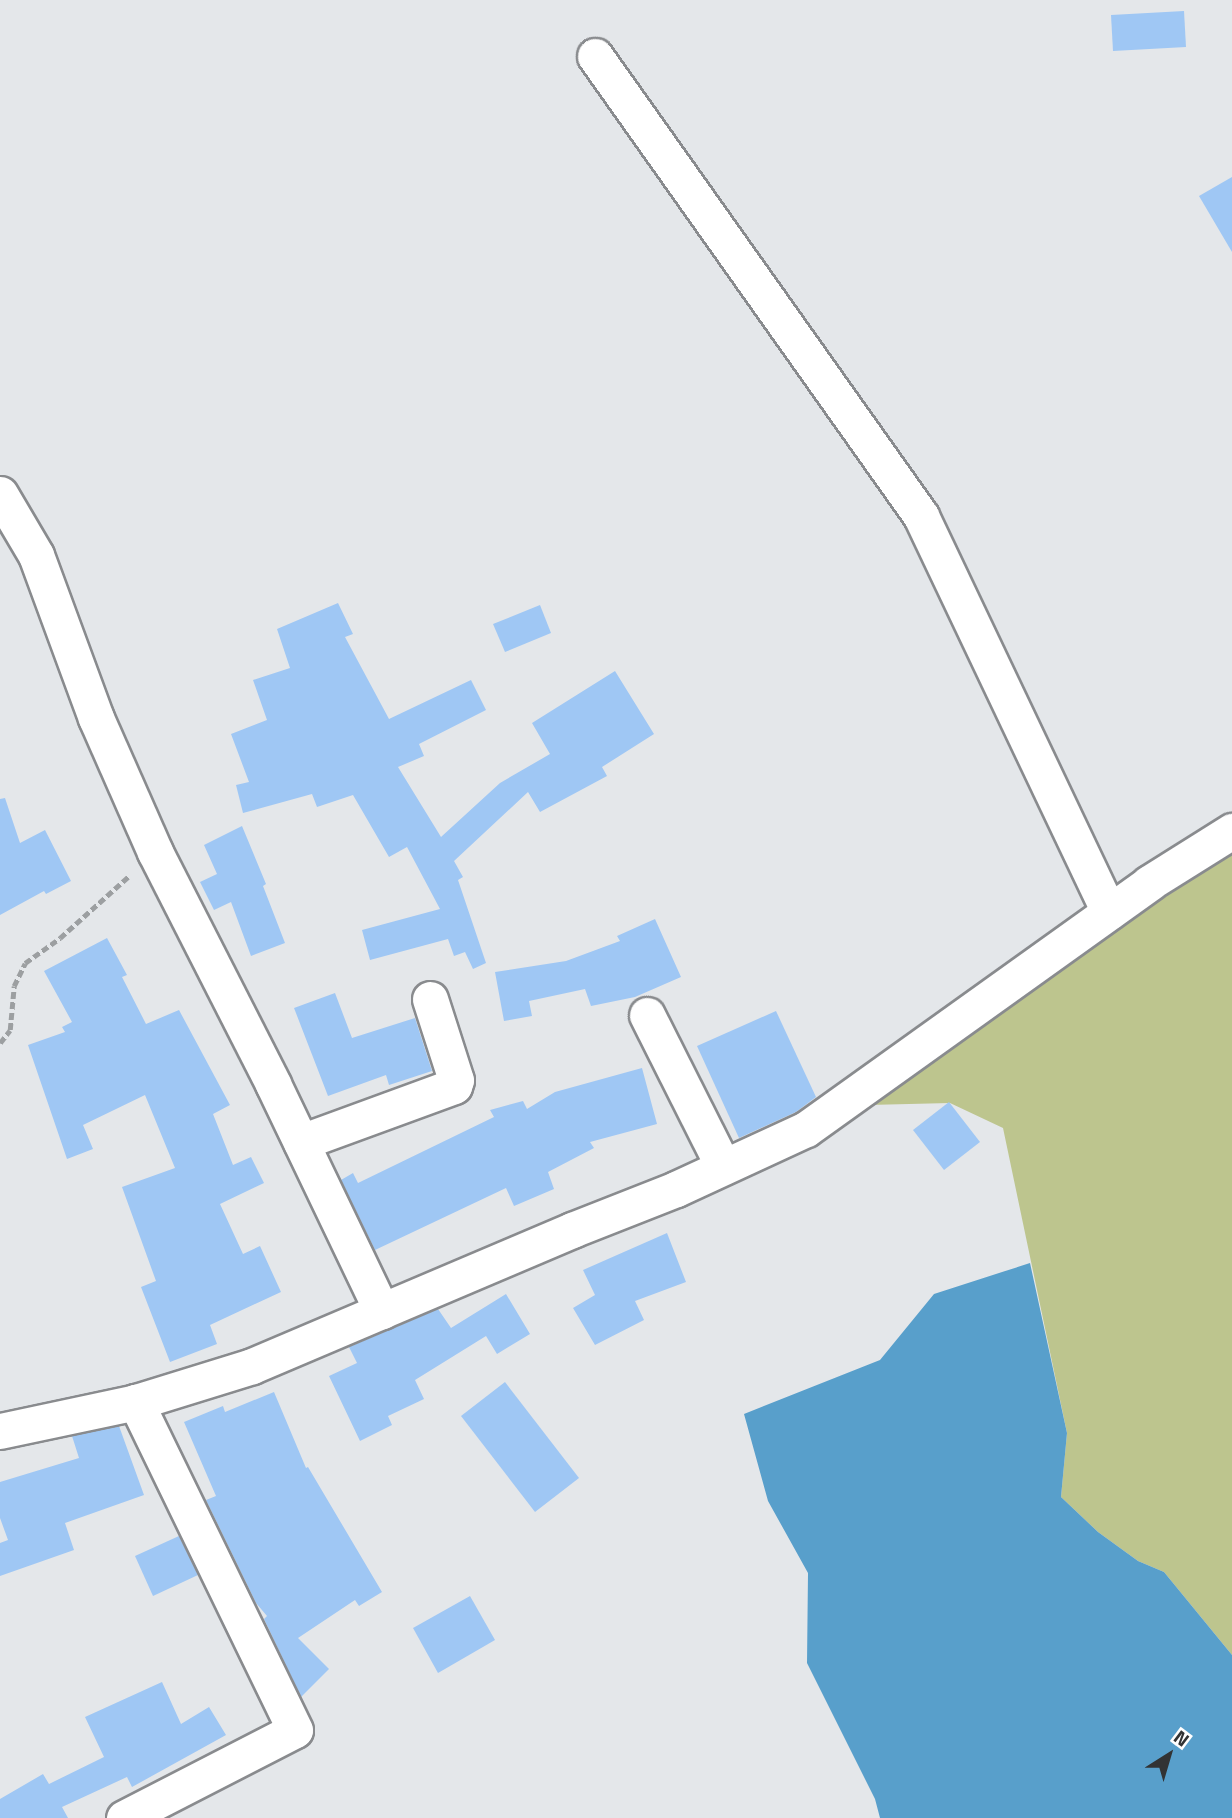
<!DOCTYPE html>
<html>
<head>
<meta charset="utf-8">
<style>
	body { margin:0 }
	#map { position:relative; width:1232px; height:1818px; overflow:hidden; background:#e4e7ea; font-family:"Titillium Web",sans-serif }
	div>[style] { position:absolute }
	.green>* { inset:0; background:#bdc58e }
	.water>* { inset:0; background:#589fcb }
	.building>* { inset:0; background:#9fc7f4 }
	.path>* { height:4.5px; margin-top:-2.25px; transform-origin:0; background:repeating-linear-gradient(90deg,#9c9fa1 0 7px,transparent 0 10.5px) }
	.roads { filter:drop-shadow(2px 0 #898b8e) drop-shadow(-2px 0 #898b8e) drop-shadow(0 2px #898b8e) drop-shadow(0 -2px #898b8e) }
	.street>* { height:35px; margin:-17.5px; padding:0 17.5px; transform-origin:17.5px; border-radius:17.5px; background:#fff }
	span { translate:-50% -50%; white-space:nowrap; text-align:center; line-height:1.15; -webkit-text-stroke:5px #fff; paint-order:stroke }
	.north { position:absolute; left:1134px; top:1720px; width:70px; height:70px; -webkit-text-stroke:5px #fff; paint-order:stroke; rotate:37deg; font-size:19px; font-weight:700; line-height:28px; text-align:center; color:#323334 }
	.north::after { content:''; display:block; margin:auto; width:24px; height:32px; background:#323334; clip-path:polygon(50% 0,100% 100%,50% 72%,0 100%) }
</style>
</head>
<body>
<div id="map">
	<div class="green">
		<div style="clip-path:polygon(1232px 842px,1232px 1655px,1164px 1572px,1138px 1561px,1098px 1532px,1061px 1497px,1067px 1433px,1003px 1128px,950px 1103px,827px 1106px)"></div>
	</div>
	<div class="water">
		<div style="clip-path:polygon(1030px 1263px,1067px 1433px,1061px 1497px,1098px 1532px,1138px 1561px,1164px 1572px,1232px 1655px,1232px 1818px,880px 1818px,875px 1799px,807px 1663px,808px 1573px,768px 1501px,744px 1414px,880px 1360px,934px 1294px)"></div>
	</div>
	<div class="building">
		<div style="clip-path:polygon(1184px 11px,1186px 47px,1113px 51px,1111px 15px)"></div>
		<div style="clip-path:polygon(1232px 177px,1232px 252px,1199px 196px)"></div>
		<div style="clip-path:polygon(338px 603px,353px 634px,345px 637px,389px 719px,471px 680px,486px 710px,419px 744px,424px 756px,398px 767px,441px 837px,500px 783px,550px 754px,532px 723px,615px 671px,654px 734px,602px 767px,607px 776px,540px 812px,528px 792px,454px 861px,463px 877px,458px 880px,486px 963px,473px 969px,465px 952px,454px 956px,448px 939px,370px 960px,362px 930px,440px 909px,407px 847px,389px 857px,353px 795px,317px 807px,312px 794px,243px 813px,236px 785px,249px 782px,231px 734px,267px 720px,253px 680px,290px 668px,277px 629px)"></div>
		<div style="clip-path:polygon(540px 605px,551px 633px,505px 652px,493px 624px)"></div>
		<div style="clip-path:polygon(5px 798px,20px 843px,45px 830px,71px 881px,46px 894px,44px 891px,0 915px,0 799px)"></div>
		<div style="clip-path:polygon(242px 826px,266px 884px,263px 886px,285px 943px,251px 956px,231px 902px,214px 910px,200px 882px,217px 874px,204px 845px)"></div>
		<div style="clip-path:polygon(655px 919px,681px 977px,635px 997px,591px 1006px,585px 989px,529px 1001px,532px 1016px,504px 1021px,495px 972px,566px 961px,620px 941px,617px 936px)"></div>
		<div style="clip-path:polygon(107px 938px,127px 975px,122px 977px,146px 1024px,179px 1010px,230px 1105px,213px 1114px,233px 1165px,251px 1157px,264px 1183px,220px 1204px,243px 1254px,260px 1246px,281px 1292px,210px 1325px,217px 1344px,170px 1362px,141px 1287px,156px 1281px,122px 1187px,175px 1168px,145px 1095px,83px 1125px,93px 1149px,67px 1159px,28px 1045px,65px 1032px,62px 1027px,72px 1022px,44px 971px)"></div>
		<div style="clip-path:polygon(335px 993px,352px 1038px,415px 1018px,432px 1071px,389px 1085px,386px 1075px,328px 1096px,294px 1008px)"></div>
		<div style="clip-path:polygon(776px 1011px,816px 1097px,796px 1112px,739px 1138px,697px 1046px)"></div>
		<div style="clip-path:polygon(642px 1068px,657px 1124px,590px 1142px,594px 1148px,548px 1172px,554px 1189px,514px 1206px,506px 1188px,375px 1250px,341px 1180px,353px 1173px,358px 1183px,494px 1117px,490px 1110px,523px 1101px,527px 1109px,555px 1092px)"></div>
		<div style="clip-path:polygon(949px 1102px,980px 1142px,944px 1170px,913px 1130px)"></div>
		<div style="clip-path:polygon(667px 1233px,686px 1282px,635px 1301px,644px 1320px,595px 1345px,573px 1308px,595px 1295px,583px 1270px)"></div>
		<div style="clip-path:polygon(506px 1294px,530px 1334px,497px 1354px,486px 1336px,415px 1380px,424px 1399px,388px 1416px,392px 1425px,360px 1441px,329px 1376px,357px 1363px,349px 1347px,438px 1309px,451px 1328px)"></div>
		<div style="clip-path:polygon(505px 1382px,579px 1478px,535px 1512px,461px 1416px)"></div>
		<div style="clip-path:polygon(274px 1392px,306px 1468px,308px 1467px,382px 1592px,359px 1606px,355px 1600px,298px 1638px,329px 1669px,301px 1697px,264px 1619px,267px 1616px,256px 1603px,206px 1500px,216px 1496px,184px 1422px,223px 1406px,225px 1412px)"></div>
		<div style="clip-path:polygon(119px 1426px,144px 1495px,65px 1523px,74px 1550px,0 1576px,0 1543px,8px 1540px,0 1518px,0 1482px,79px 1458px,72px 1436px)"></div>
		<div style="clip-path:polygon(179px 1536px,198px 1575px,153px 1596px,135px 1556px)"></div>
		<div style="clip-path:polygon(470px 1596px,495px 1640px,438px 1673px,413px 1628px)"></div>
		<div style="clip-path:polygon(162px 1682px,181px 1724px,209px 1707px,226px 1735px,132px 1787px,127px 1777px,62px 1807px,68px 1818px,0 1818px,0 1799px,43px 1774px,49px 1784px,104px 1757px,85px 1717px)"></div>
	</div>
	<div class="path">
		<div style="left:0;top:1043px;width:16px;rotate:-52deg"></div>
		<div style="left:10px;top:1030px;width:44px;rotate:-84.8deg"></div>
		<div style="left:14px;top:986px;width:25px;rotate:-64deg"></div>
		<div style="left:25px;top:963px;width:43px;rotate:-35.5deg"></div>
		<div style="left:60px;top:938px;width:94px;rotate:-42deg"></div>
	</div>
	<div class="roads">
		<div class="street">
			<div style="left:595px;top:56px;width:564px;rotate:54.67deg"></div>
			<div style="left:921px;top:516px;width:438px;rotate:64.6deg"></div>
			<div style="left:0;top:494px;width:71px;rotate:59.5deg"></div>
			<div style="left:36px;top:555px;width:174px;rotate:69.8deg"></div>
			<div style="left:96px;top:718px;width:146px;rotate:66.2deg"></div>
			<div style="left:155px;top:852px;width:260px;rotate:63deg"></div>
			<div style="left:273px;top:1084px;width:252px;rotate:64.4deg"></div>
			<div style="left:647px;top:1015px;width:169px;rotate:63.3deg"></div>
			<div style="left:301px;top:1142px;width:163px;rotate:-20.1deg"></div>
			<div style="left:454px;top:1086px;width:6px;rotate:-72deg"></div>
			<div style="left:456px;top:1080px;width:85px;rotate:-107.8deg"></div>
			<div style="left:0;top:1431px;width:139px;rotate:-12deg"></div>
			<div style="left:136px;top:1402px;width:121px;rotate:-17.2deg"></div>
			<div style="left:252px;top:1366px;width:348px;rotate:-23deg"></div>
			<div style="left:572px;top:1230px;width:112px;rotate:-21.5deg"></div>
			<div style="left:676px;top:1189px;width:143px;rotate:-24.8deg"></div>
			<div style="left:806px;top:1129px;width:422px;rotate:-35.6deg"></div>
			<div style="left:1149px;top:883px;width:98px;rotate:-32.1deg"></div>
			<div style="left:124px;top:1818px;width:192px;rotate:-27.2deg"></div>
			<div style="left:295px;top:1730px;width:365px;rotate:-115.9deg"></div>
		</div>
	</div>
	<div class="north">N</div>
</div>
</body>
</html>
